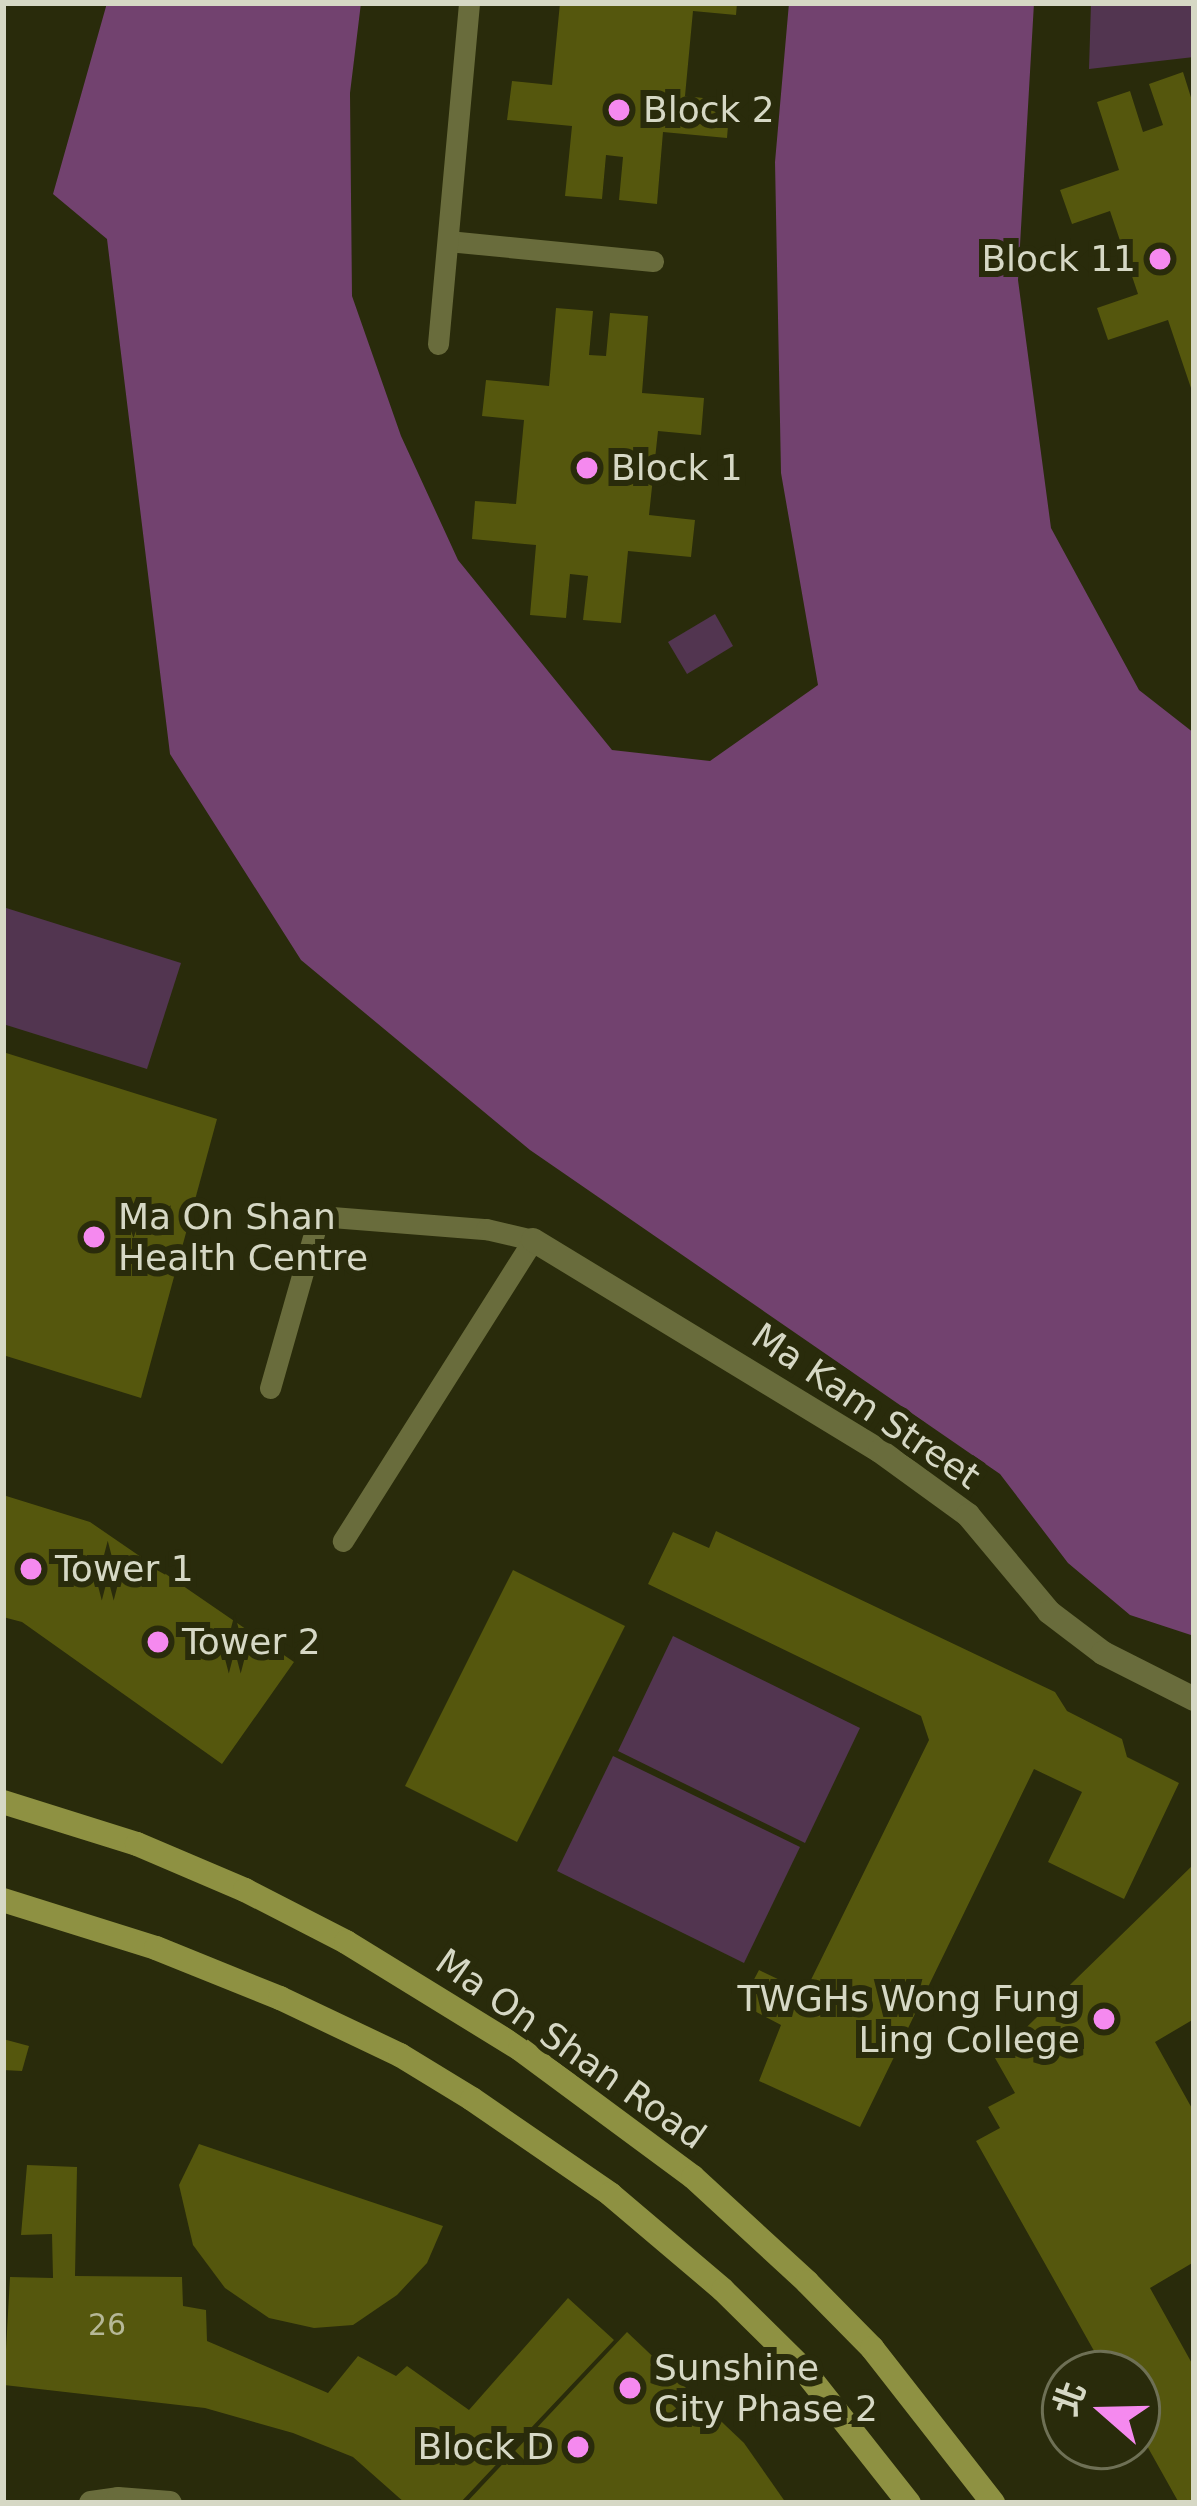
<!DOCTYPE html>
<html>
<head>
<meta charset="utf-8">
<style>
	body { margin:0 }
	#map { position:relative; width:1197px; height:2506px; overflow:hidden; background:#292b0b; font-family:"DejaVu Sans","Noto Sans TC",sans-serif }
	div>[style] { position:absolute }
	.green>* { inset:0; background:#523550 }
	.forest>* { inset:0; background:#72426f }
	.building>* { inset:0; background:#55570d }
	.service>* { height:21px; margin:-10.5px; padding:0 10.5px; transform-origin:10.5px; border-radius:10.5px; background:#696c3c }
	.minor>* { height:24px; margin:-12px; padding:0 12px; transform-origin:12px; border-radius:12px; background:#696c3c }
	.secondary>* { height:24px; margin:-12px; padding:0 12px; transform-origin:12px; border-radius:12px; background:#8e9142 }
	.dots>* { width:33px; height:33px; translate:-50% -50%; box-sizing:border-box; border:6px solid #292b0b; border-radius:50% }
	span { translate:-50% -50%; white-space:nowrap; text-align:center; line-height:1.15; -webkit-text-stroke:12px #292b0b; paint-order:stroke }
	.number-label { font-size:30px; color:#b6b897 }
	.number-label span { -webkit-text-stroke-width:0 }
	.poi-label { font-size:36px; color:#d6d8c5 }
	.left { translate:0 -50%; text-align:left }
	.right { translate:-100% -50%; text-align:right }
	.street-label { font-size:36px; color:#d6d8c5 }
	.frame { position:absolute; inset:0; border:6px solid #d6d8c5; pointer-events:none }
	.north { position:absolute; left:1041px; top:2350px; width:120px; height:120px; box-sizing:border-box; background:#292b0b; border:3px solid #6e7055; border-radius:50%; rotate:290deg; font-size:33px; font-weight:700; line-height:48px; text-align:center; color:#d6d8c5 }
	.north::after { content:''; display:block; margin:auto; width:42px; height:54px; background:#f589ef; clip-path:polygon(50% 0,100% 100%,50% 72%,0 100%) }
</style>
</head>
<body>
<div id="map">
	<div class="green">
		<div style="clip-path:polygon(1091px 3px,1194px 3px,1194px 57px,1089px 69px)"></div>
		<div style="clip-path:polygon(715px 614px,733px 646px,687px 674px,668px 642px)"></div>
		<div style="clip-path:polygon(3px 907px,181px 963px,147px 1069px,3px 1024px)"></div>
		<div style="clip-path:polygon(673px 1636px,860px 1728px,805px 1843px,618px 1751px)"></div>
		<div style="clip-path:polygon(613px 1756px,800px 1847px,744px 1963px,557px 1871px)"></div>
	</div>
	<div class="forest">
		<div style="clip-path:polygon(107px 3px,361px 3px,350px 93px,352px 296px,401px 436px,458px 560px,612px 750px,710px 761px,818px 685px,781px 473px,775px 162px,789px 3px,1034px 3px,1018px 280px,1051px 528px,1139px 690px,1194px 733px,1194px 1636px,1130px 1615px,1068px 1563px,1000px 1474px,530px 1150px,301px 960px,170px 754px,107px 239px,53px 194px)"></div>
	</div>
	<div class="building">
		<div style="clip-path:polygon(560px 3px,737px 3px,736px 15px,693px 11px,685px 96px,730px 101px,727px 138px,663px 132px,657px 204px,619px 200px,623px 157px,606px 155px,602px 199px,565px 196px,572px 126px,507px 120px,512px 81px,552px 85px)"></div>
		<div style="clip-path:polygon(1183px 72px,1194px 107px,1193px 394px,1168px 320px,1108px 340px,1097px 308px,1138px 294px,1110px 211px,1072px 224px,1060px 190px,1119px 170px,1097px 102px,1130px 91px,1143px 132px,1163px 125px,1149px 84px)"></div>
		<div style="clip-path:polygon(556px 308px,593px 311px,589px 355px,606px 356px,610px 313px,648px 316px,642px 393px,704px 398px,701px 435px,658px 431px,649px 515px,695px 520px,691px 557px,628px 551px,621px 623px,583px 620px,588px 576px,570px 574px,566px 618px,530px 615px,536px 545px,472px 539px,475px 501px,516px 504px,524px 420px,482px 416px,486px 380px,549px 386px)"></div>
		<div style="clip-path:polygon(3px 1052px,217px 1119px,141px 1398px,3px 1355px)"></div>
		<div style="clip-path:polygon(3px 1495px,90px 1522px,294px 1662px,222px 1764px,22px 1622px,3px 1617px)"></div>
		<div style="clip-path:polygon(716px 1531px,1055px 1692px,1067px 1711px,1122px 1739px,1127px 1757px,1179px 1783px,1124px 1899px,1048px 1862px,1082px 1792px,1034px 1769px,860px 2127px,759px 2081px,781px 2025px,741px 2004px,759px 1970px,805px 1992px,929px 1740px,921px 1716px,648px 1584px,673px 1532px,709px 1548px)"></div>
		<div style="clip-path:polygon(513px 1570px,625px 1626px,517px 1842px,405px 1786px)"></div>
		<div style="clip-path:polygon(1194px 1864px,1194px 2019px,1155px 2042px,1194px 2112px,1194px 2262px,1150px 2288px,1194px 2367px,1194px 2503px,1179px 2503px,1137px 2428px,1137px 2374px,1107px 2374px,976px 2141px,1000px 2128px,988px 2107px,1015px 2093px,995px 2058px)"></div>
		<div style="clip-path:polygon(3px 2039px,29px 2046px,22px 2071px,3px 2070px)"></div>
		<div style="clip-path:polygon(199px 2144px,443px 2226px,427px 2263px,397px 2295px,353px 2325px,314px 2328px,269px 2318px,225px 2288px,193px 2245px,179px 2185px)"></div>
		<div style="clip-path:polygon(27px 2165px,77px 2167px,75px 2276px,182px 2277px,183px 2306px,206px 2310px,207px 2341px,328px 2393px,358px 2356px,396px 2376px,407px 2366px,469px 2410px,568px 2298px,614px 2340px,460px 2503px,405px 2503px,353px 2457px,293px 2433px,205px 2408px,4px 2385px,10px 2277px,53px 2278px,52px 2234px,21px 2235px)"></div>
		<div style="clip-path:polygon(627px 2332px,744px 2443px,786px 2503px,466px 2503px)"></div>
	</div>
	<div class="service">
		<div style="left:448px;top:241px;width:206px;rotate:5.6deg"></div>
		<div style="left:438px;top:344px;width:342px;rotate:-84.8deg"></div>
		<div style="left:270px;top:1388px;width:179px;rotate:-74.1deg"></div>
		<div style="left:319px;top:1216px;width:168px;rotate:4.5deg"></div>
		<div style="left:486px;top:1229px;width:48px;rotate:13.2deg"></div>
		<div style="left:533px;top:1240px;width:356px;rotate:122.3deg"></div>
	</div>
	<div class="minor">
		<div style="left:533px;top:1240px;width:406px;rotate:31.3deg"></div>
		<div style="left:880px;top:1451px;width:109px;rotate:36deg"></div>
		<div style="left:968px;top:1515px;width:126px;rotate:50.1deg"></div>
		<div style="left:1049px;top:1612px;width:68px;rotate:37.2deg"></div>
		<div style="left:1103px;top:1653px;width:102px;rotate:26.8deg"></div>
		<div style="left:91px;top:2503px;width:27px;rotate:-8deg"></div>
		<div style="left:118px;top:2499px;width:52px;rotate:4.4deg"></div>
	</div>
	<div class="secondary">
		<div style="left:3px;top:1802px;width:140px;rotate:17.4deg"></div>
		<div style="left:137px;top:1844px;width:117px;rotate:23.1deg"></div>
		<div style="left:245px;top:1890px;width:114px;rotate:27.2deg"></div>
		<div style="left:346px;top:1942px;width:204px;rotate:31.6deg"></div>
		<div style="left:520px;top:2049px;width:215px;rotate:36.5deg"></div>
		<div style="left:693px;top:2177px;width:155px;rotate:42.6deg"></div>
		<div style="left:807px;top:2282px;width:93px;rotate:45.4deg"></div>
		<div style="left:872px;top:2348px;width:197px;rotate:52deg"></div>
		<div style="left:3px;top:1900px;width:160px;rotate:17.4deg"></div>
		<div style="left:156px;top:1948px;width:134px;rotate:22deg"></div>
		<div style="left:280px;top:1998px;width:133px;rotate:25.4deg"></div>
		<div style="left:400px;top:2055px;width:84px;rotate:31.4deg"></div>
		<div style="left:472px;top:2099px;width:168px;rotate:34.5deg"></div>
		<div style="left:610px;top:2194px;width:148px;rotate:40.3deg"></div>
		<div style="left:723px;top:2290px;width:112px;rotate:44.6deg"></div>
		<div style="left:803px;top:2369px;width:171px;rotate:51.7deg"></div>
	</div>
	<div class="dots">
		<div style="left:619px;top:110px;background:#f589ef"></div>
		<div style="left:1160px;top:259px;background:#f589ef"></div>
		<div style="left:587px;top:468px;background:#f589ef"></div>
		<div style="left:94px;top:1237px;background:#f589ef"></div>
		<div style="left:31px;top:1569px;background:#f589ef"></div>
		<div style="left:158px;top:1642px;background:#f589ef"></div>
		<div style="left:1104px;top:2019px;background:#f589ef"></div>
		<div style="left:630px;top:2388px;background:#f589ef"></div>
		<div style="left:578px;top:2447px;background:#f589ef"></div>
	</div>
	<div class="number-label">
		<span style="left:107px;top:2325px">26</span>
	</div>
	<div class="poi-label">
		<span class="left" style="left:643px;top:110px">Block 2</span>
		<span class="right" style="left:1136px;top:259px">Block 11</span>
		<span class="left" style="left:611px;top:468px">Block 1</span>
		<span class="left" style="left:118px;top:1237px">Ma On Shan<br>Health Centre</span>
		<span class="left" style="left:55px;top:1569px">Tower 1</span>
		<span class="left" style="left:182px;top:1642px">Tower 2</span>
		<span class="right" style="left:1080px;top:2019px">TWGHs Wong Fung<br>Ling College</span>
		<span class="left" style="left:654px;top:2388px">Sunshine<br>City Phase 2</span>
		<span class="right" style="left:554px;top:2447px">Block D</span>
	</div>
	<div class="street-label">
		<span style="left:866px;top:1406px;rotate:34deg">Ma Kam Street</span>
		<span style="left:571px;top:2049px;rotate:35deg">Ma On Shan Road</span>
	</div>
	<div class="frame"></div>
	<div class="north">北</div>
</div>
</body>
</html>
